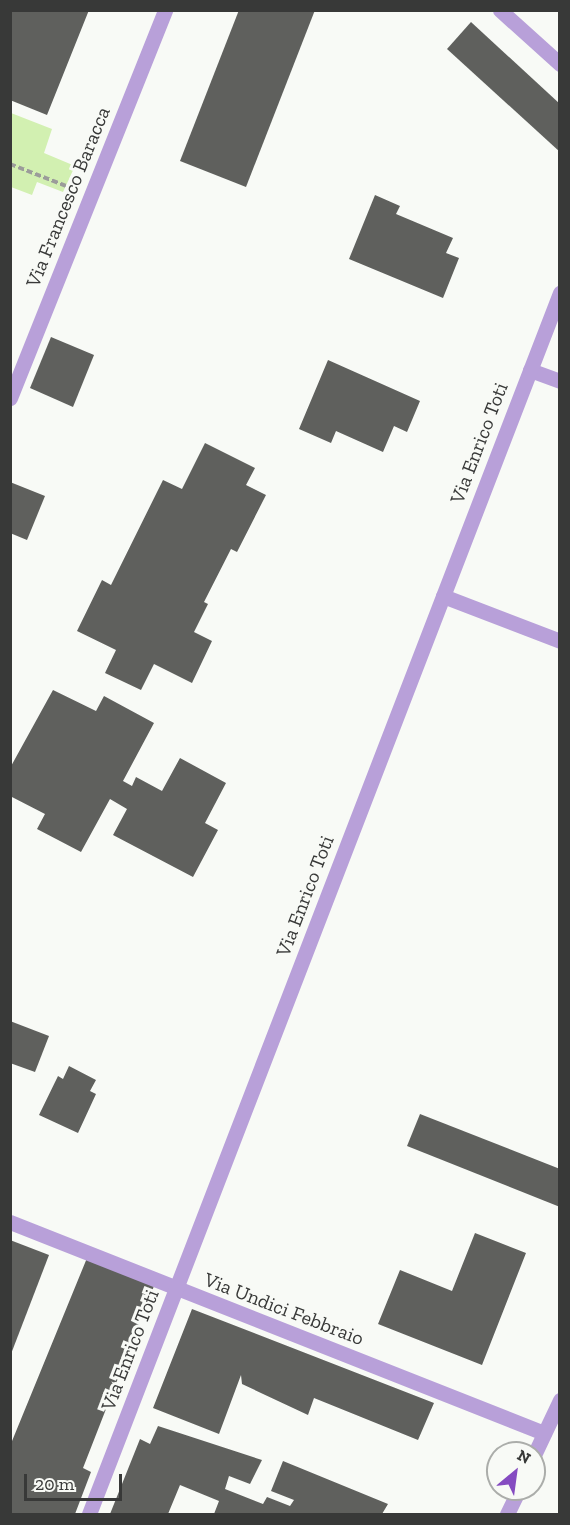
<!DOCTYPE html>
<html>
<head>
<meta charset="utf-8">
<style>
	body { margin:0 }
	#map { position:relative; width:570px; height:1525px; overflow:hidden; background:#f8faf6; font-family:"Zilla Slab",serif }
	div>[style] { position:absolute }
	.green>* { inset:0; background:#d2f0b1 }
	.building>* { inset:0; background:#5f605d }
	.path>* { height:4px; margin-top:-2px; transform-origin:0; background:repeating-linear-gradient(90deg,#9b9c9a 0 6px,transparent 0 9px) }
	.minor>* { height:15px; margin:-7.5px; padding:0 7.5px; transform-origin:7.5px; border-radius:7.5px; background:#b8a0d9 }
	span { translate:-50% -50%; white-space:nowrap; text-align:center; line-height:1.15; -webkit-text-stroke:6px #f8faf6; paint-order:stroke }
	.street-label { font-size:20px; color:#383938 }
	.frame { position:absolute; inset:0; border:12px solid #383938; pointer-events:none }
	.north { position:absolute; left:486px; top:1441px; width:60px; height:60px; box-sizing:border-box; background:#f8faf6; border:2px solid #abadaa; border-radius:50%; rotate:29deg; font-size:16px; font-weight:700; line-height:24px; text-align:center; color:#383938 }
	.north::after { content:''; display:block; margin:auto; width:21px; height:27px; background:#854bc1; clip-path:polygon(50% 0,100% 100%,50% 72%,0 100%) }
	.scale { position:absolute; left:24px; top:1474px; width:98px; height:27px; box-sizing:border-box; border:3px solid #383938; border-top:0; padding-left:8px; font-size:18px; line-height:21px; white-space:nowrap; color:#383938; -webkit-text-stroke:4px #f8faf6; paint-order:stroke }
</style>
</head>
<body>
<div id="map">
	<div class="green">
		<div style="clip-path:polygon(11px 113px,52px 129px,44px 153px,75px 166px,63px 192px,37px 182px,32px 195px,11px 187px)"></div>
	</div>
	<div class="building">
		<div style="clip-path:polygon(12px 10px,89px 10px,47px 115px,10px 100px)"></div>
		<div style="clip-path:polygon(239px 10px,315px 10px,246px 187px,180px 161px)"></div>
		<div style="clip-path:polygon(471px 22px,560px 104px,560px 152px,447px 49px)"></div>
		<div style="clip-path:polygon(375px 195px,400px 206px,396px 214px,453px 238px,446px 253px,459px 258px,443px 298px,349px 259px)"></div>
		<div style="clip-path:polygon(51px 337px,94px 355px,73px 407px,30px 388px)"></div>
		<div style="clip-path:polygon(328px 360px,420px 401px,407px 432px,394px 426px,383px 452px,336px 431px,331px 443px,299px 429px)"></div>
		<div style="clip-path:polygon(205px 443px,255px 468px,246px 485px,266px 495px,237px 552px,231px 549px,204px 602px,208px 604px,194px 632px,212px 641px,192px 683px,154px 664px,141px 690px,105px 673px,116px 650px,77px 631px,102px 580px,111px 585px,163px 480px,182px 489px)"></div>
		<div style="clip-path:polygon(10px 482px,45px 496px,27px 540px,10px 533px)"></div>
		<div style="clip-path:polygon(53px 690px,96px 711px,104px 696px,154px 723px,123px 781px,132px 786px,136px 777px,162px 791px,180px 758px,226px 783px,205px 823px,218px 830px,193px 877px,113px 835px,127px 809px,110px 799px,81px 852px,37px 829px,45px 814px,10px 796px,10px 768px)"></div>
		<div style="clip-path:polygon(10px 1021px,49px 1036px,35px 1072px,10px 1063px)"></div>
		<div style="clip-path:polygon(69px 1066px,96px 1080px,90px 1091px,96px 1094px,78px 1133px,39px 1115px,58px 1076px,63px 1079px)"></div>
		<div style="clip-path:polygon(420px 1114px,560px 1169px,560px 1207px,407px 1146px)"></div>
		<div style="clip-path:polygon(475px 1233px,526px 1253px,482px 1365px,378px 1324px,400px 1270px,452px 1291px)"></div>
		<div style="clip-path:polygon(10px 1240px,49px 1255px,11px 1354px,10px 1354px)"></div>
		<div style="clip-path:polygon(87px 1258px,154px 1286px,83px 1468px,91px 1472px,75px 1514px,10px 1514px,10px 1446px)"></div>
		<div style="clip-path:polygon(192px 1309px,434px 1403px,418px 1440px,314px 1398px,308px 1415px,242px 1384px,241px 1375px,219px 1434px,153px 1408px)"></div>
		<div style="clip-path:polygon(158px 1426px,262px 1460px,250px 1484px,229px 1476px,225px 1489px,263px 1504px,267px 1497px,290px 1506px,294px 1500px,271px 1491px,283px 1461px,388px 1504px,382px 1514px,214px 1514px,219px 1501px,180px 1485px,168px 1514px,110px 1514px,140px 1439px,150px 1444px)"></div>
	</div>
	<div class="path">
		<div style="left:10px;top:164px;width:60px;rotate:21.4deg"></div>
	</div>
	<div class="minor">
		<div style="left:500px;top:10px;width:81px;rotate:42deg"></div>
		<div style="left:530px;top:370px;width:32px;rotate:20deg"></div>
		<div style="left:10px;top:398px;width:418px;rotate:-68.2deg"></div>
		<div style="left:443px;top:596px;width:125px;rotate:21deg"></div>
		<div style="left:10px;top:1222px;width:574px;rotate:21.56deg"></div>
		<div style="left:534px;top:1455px;width:61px;rotate:-64.7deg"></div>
		<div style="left:89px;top:1514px;width:1309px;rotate:-68.91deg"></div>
		<div style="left:507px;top:1514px;width:28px;rotate:-64deg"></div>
	</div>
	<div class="street-label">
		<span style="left:68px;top:197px;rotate:-68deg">Via Francesco Baracca</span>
		<span style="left:479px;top:443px;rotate:-69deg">Via Enrico Toti</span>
		<span style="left:305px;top:896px;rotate:-69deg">Via Enrico Toti</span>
		<span style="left:284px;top:1309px;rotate:21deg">Via Undici Febbraio</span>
		<span style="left:130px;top:1350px;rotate:-69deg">Via Enrico Toti</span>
	</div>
	<div class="frame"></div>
	<div class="north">N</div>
	<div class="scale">20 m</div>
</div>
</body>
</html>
